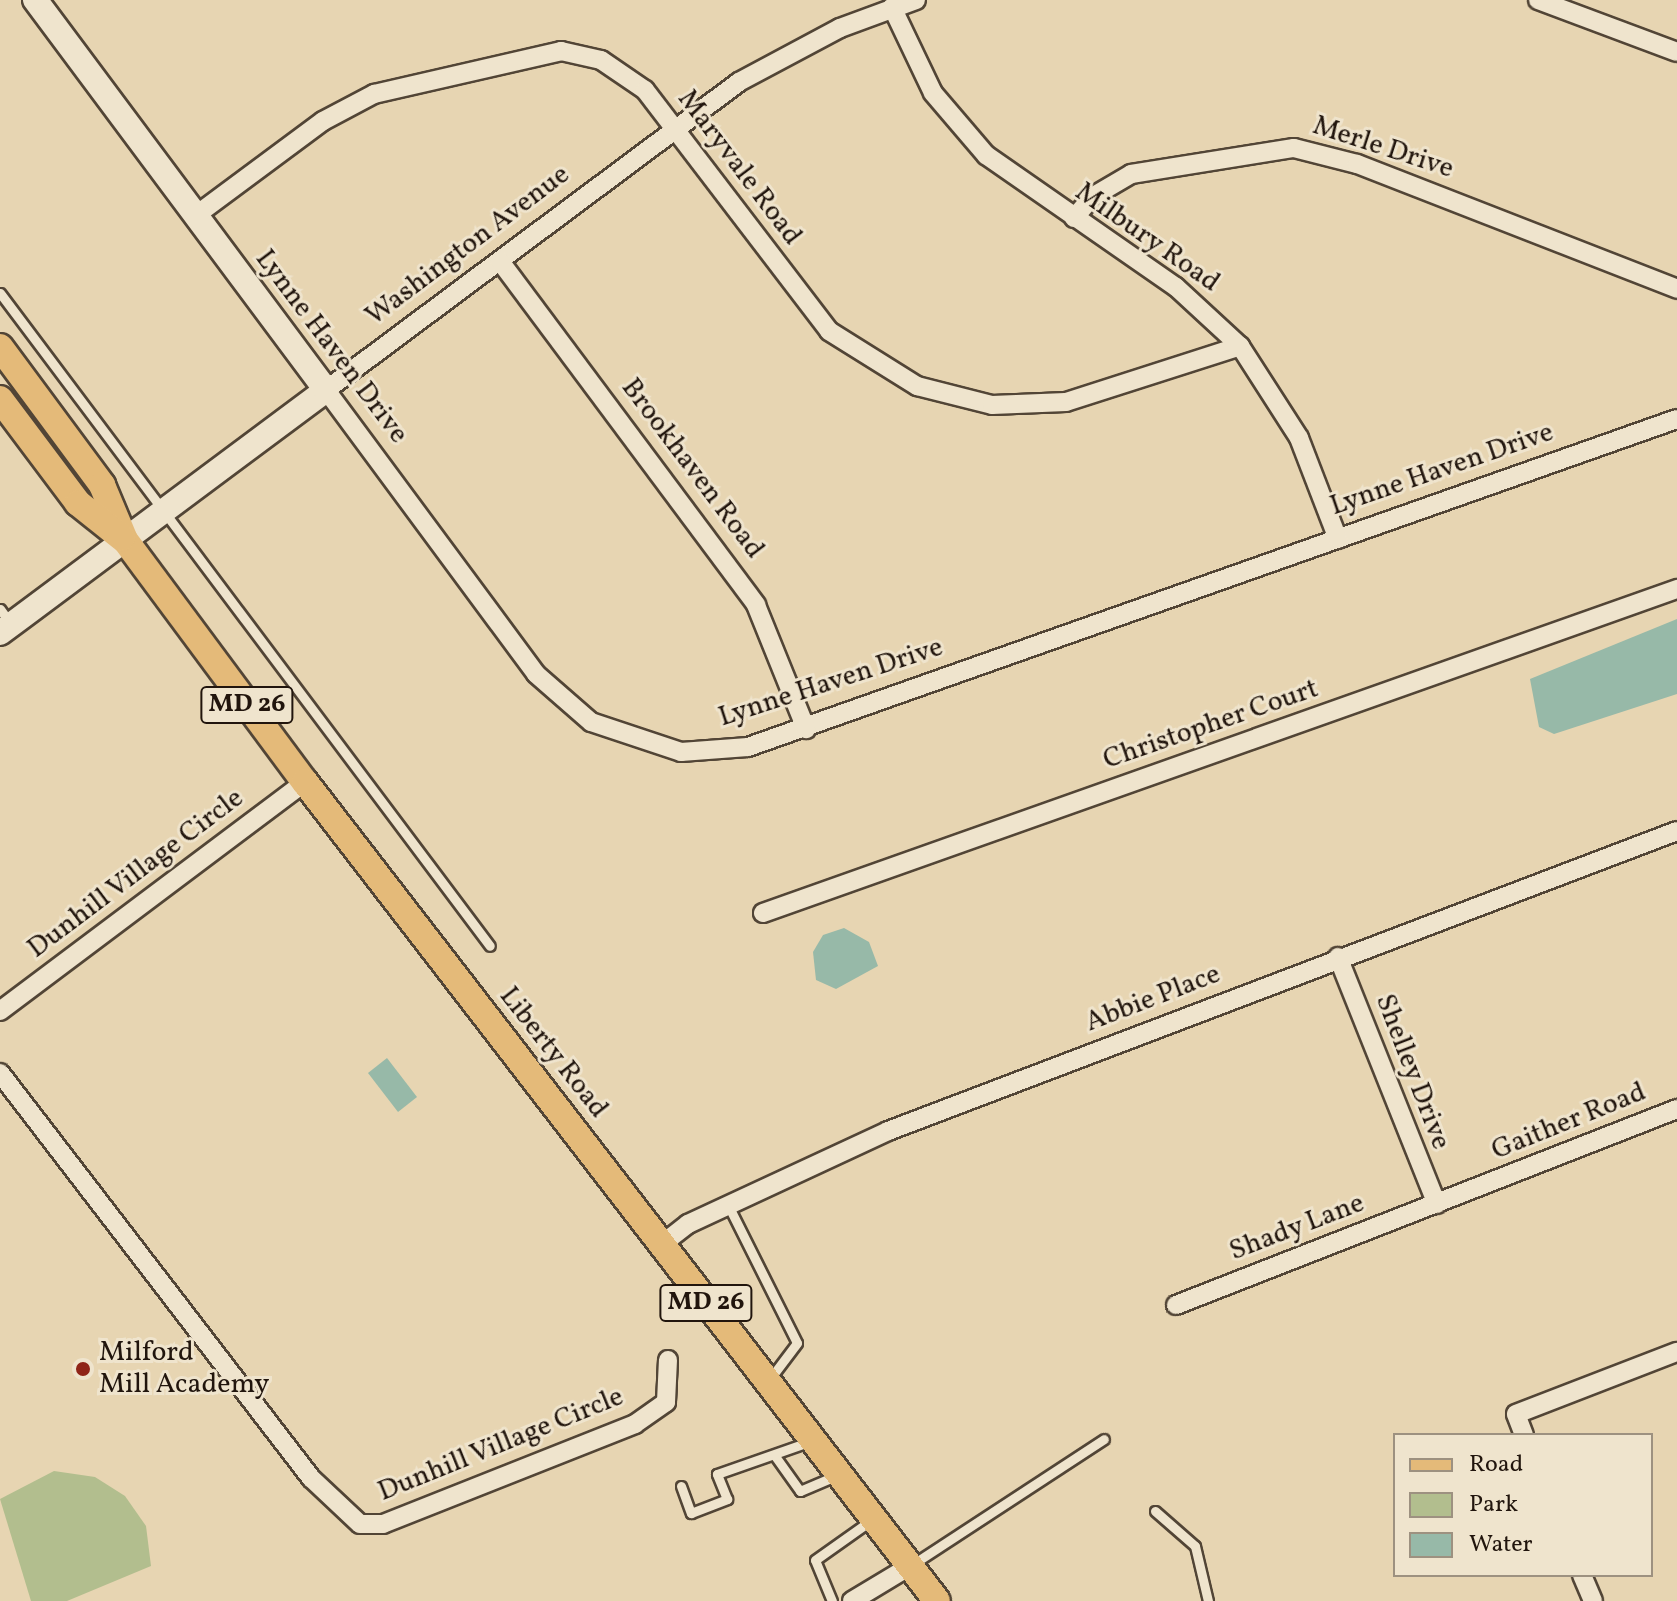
<!DOCTYPE html>
<html>
<head>
<meta charset="utf-8">
<style>
	body { margin:0 }
	#map { position:relative; width:1677px; height:1601px; overflow:hidden; background:#e7d5b2; font-family:Vollkorn,serif }
	div>[style] { position:absolute }
	.green>* { inset:0; background:#b2be8e }
	.water>* { inset:0; background:#97b9a8 }
	.roads { filter:drop-shadow(2px 0 #524536) drop-shadow(-2px 0 #524536) drop-shadow(0 2px #524536) drop-shadow(0 -2px #524536) }
	.lane>* { height:9px; margin:-4.5px; padding:0 4.5px; transform-origin:4.5px; border-radius:4.5px; background:#efe4cd }
	.street>* { height:18px; margin:-9px; padding:0 9px; transform-origin:9px; border-radius:9px; background:#efe4cd }
	.secondary>* { height:24px; margin:-12px; padding:0 12px; transform-origin:12px; border-radius:12px; background:#efe4cd }
	.primary>* { height:26px; margin:-13px; padding:0 13px; transform-origin:13px; border-radius:13px; background:#e4ba79 }
	.dots>* { width:22px; height:22px; translate:-50% -50%; box-sizing:border-box; border:4px solid #efe4cd; border-radius:50% }
	span { translate:-50% -50%; white-space:nowrap; text-align:center; line-height:1.15; -webkit-text-stroke:6px #efe4cd; paint-order:stroke }
	.shield-label span { padding:2px 6px; background:#efe4cd; border:2px solid; border-radius:6px; -webkit-text-stroke-width:0 }
	.shield-label { font-size:26px; color:#21150d; font-weight:700 }
	.street-label { font-size:28px; color:#21150d }
	.poi-label { font-size:28px; color:#21150d }
	.left { translate:0 -50%; text-align:left }
	.legend { position:absolute; left:1393px; top:1433px; width:260px; height:144px; box-sizing:border-box; background:#efe4cd; border:2px solid #9d9180; margin:0; padding:10px 14px; list-style:none; font-size:24px; color:#21150d }
	.legend li { display:flex; align-items:center; gap:16px; height:40px }
	.legend b { width:40px; border:2px solid #9d9180 }
</style>
</head>
<body>
<div id="map">
	<div class="green">
		<div style="clip-path:polygon(54px 1471px,95px 1477px,125px 1496px,146px 1526px,151px 1566px,67px 1601px,31px 1601px,0 1499px)"></div>
	</div>
	<div class="water">
		<div style="clip-path:polygon(1677px 619px,1677px 694px,1554px 734px,1539px 727px,1530px 679px)"></div>
		<div style="clip-path:polygon(844px 928px,869px 942px,878px 966px,836px 989px,816px 980px,813px 952px,823px 935px)"></div>
		<div style="clip-path:polygon(387px 1058px,417px 1097px,398px 1112px,368px 1073px)"></div>
	</div>
	<div class="roads">
		<div class="lane">
			<div style="left:0;top:293px;width:816px;rotate:53.12deg"></div>
			<div style="left:0;top:609px;width:19px;rotate:54deg"></div>
			<div style="left:728px;top:1205px;width:154px;rotate:63.4deg"></div>
			<div style="left:797px;top:1343px;width:46px;rotate:127.1deg"></div>
			<div style="left:775px;top:1456px;width:43px;rotate:54.5deg"></div>
			<div style="left:800px;top:1491px;width:39px;rotate:-23deg"></div>
			<div style="left:681px;top:1486px;width:29px;rotate:70deg"></div>
			<div style="left:691px;top:1513px;width:39px;rotate:-21deg"></div>
			<div style="left:727px;top:1499px;width:27px;rotate:-112deg"></div>
			<div style="left:717px;top:1474px;width:100px;rotate:-19.3deg"></div>
			<div style="left:1155px;top:1511px;width:53px;rotate:41.2deg"></div>
			<div style="left:1195px;top:1546px;width:57px;rotate:76.7deg"></div>
			<div style="left:913px;top:1564px;width:228px;rotate:-33.2deg"></div>
			<div style="left:832px;top:1601px;width:44px;rotate:-112.5deg"></div>
			<div style="left:815px;top:1560px;width:67px;rotate:-35.3deg"></div>
		</div>
		<div class="street">
			<div style="left:916px;top:0;width:81px;rotate:159.8deg"></div>
			<div style="left:840px;top:28px;width:115px;rotate:151.9deg"></div>
			<div style="left:739px;top:82px;width:515px;rotate:143.29deg"></div>
			<div style="left:326px;top:390px;width:353px;rotate:53.5deg"></div>
			<div style="left:536px;top:674px;width:73px;rotate:41.1deg"></div>
			<div style="left:591px;top:722px;width:95px;rotate:18.4deg"></div>
			<div style="left:681px;top:752px;width:67px;rotate:-4.3deg"></div>
			<div style="left:748px;top:747px;width:985px;rotate:-19.45deg"></div>
			<div style="left:1538px;top:0;width:148px;rotate:20.5deg"></div>
			<div style="left:892px;top:7px;width:95px;rotate:64.5deg"></div>
			<div style="left:933px;top:93px;width:82px;rotate:49.5deg"></div>
			<div style="left:986px;top:155px;width:231px;rotate:34.8deg"></div>
			<div style="left:1176px;top:287px;width:87px;rotate:42.7deg"></div>
			<div style="left:1240px;top:346px;width:109px;rotate:57.3deg"></div>
			<div style="left:1299px;top:438px;width:108px;rotate:68.9deg"></div>
			<div style="left:195px;top:216px;width:159px;rotate:-36.6deg"></div>
			<div style="left:323px;top:121px;width:58px;rotate:-27.9deg"></div>
			<div style="left:374px;top:94px;width:192px;rotate:-12.9deg"></div>
			<div style="left:561px;top:51px;width:41px;rotate:12.7deg"></div>
			<div style="left:601px;top:60px;width:53px;rotate:34.3deg"></div>
			<div style="left:645px;top:90px;width:303px;rotate:52.6deg"></div>
			<div style="left:829px;top:331px;width:104px;rotate:32deg"></div>
			<div style="left:917px;top:386px;width:77px;rotate:14.2deg"></div>
			<div style="left:992px;top:405px;width:74px;rotate:-2.3deg"></div>
			<div style="left:1066px;top:402px;width:183px;rotate:-17.8deg"></div>
			<div style="left:1074px;top:218px;width:28px;rotate:-49deg"></div>
			<div style="left:1092px;top:197px;width:45px;rotate:-30.5deg"></div>
			<div style="left:1131px;top:174px;width:165px;rotate:-9.1deg"></div>
			<div style="left:1294px;top:148px;width:65px;rotate:14.3deg"></div>
			<div style="left:1357px;top:164px;width:344px;rotate:21.3deg"></div>
			<div style="left:500px;top:261px;width:429px;rotate:53.3deg"></div>
			<div style="left:756px;top:605px;width:134px;rotate:68deg"></div>
			<div style="left:763px;top:913px;width:970px;rotate:-19.52deg"></div>
			<div style="left:1338px;top:957px;width:266px;rotate:68.2deg"></div>
			<div style="left:0;top:1011px;width:381px;rotate:-36.9deg"></div>
			<div style="left:0;top:1073px;width:511px;rotate:52.48deg"></div>
			<div style="left:311px;top:1478px;width:67px;rotate:43.2deg"></div>
			<div style="left:360px;top:1524px;width:23px"></div>
			<div style="left:383px;top:1524px;width:271px;rotate:-21.6deg"></div>
			<div style="left:635px;top:1424px;width:38px;rotate:-35deg"></div>
			<div style="left:666px;top:1402px;width:42px;rotate:-87.3deg"></div>
			<div style="left:661px;top:1245px;width:34px;rotate:-38deg"></div>
			<div style="left:688px;top:1224px;width:221px;rotate:-24.9deg"></div>
			<div style="left:888px;top:1131px;width:844px;rotate:-20.82deg"></div>
			<div style="left:1176px;top:1305px;width:538px;rotate:-21.37deg"></div>
			<div style="left:1524px;top:1435px;width:22px;rotate:-111deg"></div>
			<div style="left:1516px;top:1414px;width:173px;rotate:-21.1deg"></div>
			<div style="left:1582px;top:1575px;width:28px;rotate:67deg"></div>
			<div style="left:852px;top:1601px;width:68px;rotate:-31.1deg"></div>
		</div>
		<div class="secondary">
			<div style="left:0;top:633px;width:407px;rotate:-36.7deg"></div>
			<div style="left:326px;top:390px;width:487px;rotate:-126.7deg"></div>
		</div>
		<div class="primary">
			<div style="left:0;top:347px;width:172px;rotate:53.5deg"></div>
			<div style="left:102px;top:485px;width:60px;rotate:67.3deg"></div>
			<div style="left:125px;top:540px;width:302px;rotate:53.4deg"></div>
			<div style="left:305px;top:782px;width:1034px;rotate:52.34deg"></div>
			<div style="left:0;top:399px;width:130px;rotate:53.1deg"></div>
			<div style="left:78px;top:503px;width:56px;rotate:38.5deg"></div>
		</div>
	</div>
	<div class="dots">
		<div style="left:83px;top:1369px;background:#8f2418"></div>
	</div>
	<div class="shield-label">
		<span style="left:247px;top:705px">MD 26</span>
		<span style="left:706px;top:1303px">MD 26</span>
	</div>
	<div class="street-label">
		<span style="left:1383px;top:148px;rotate:18deg">Merle Drive</span>
		<span style="left:739px;top:168px;rotate:53deg">Maryvale Road</span>
		<span style="left:1147px;top:238px;rotate:35deg">Milbury Road</span>
		<span style="left:468px;top:246px;rotate:-37deg">Washington Avenue</span>
		<span style="left:331px;top:347px;rotate:53deg">Lynne Haven Drive</span>
		<span style="left:692px;top:469px;rotate:53deg">Brookhaven Road</span>
		<span style="left:1442px;top:470px;rotate:-19deg">Lynne Haven Drive</span>
		<span style="left:831px;top:683px;rotate:-18deg">Lynne Haven Drive</span>
		<span style="left:1211px;top:725px;rotate:-19deg">Christopher Court</span>
		<span style="left:136px;top:874px;rotate:-37deg">Dunhill Village Circle</span>
		<span style="left:1153px;top:999px;rotate:-21deg">Abbie Place</span>
		<span style="left:553px;top:1053px;rotate:52deg">Liberty Road</span>
		<span style="left:1412px;top:1072px;rotate:69deg">Shelley Drive</span>
		<span style="left:1569px;top:1122px;rotate:-22deg">Gaither Road</span>
		<span style="left:1297px;top:1228px;rotate:-21deg">Shady Lane</span>
		<span style="left:501px;top:1445px;rotate:-22deg">Dunhill Village Circle</span>
	</div>
	<div class="poi-label">
		<span class="left" style="left:99px;top:1369px">Milford<br>Mill Academy</span>
	</div>
	<ul class="legend">
	<li><b style="height:10px;background:#e4ba79"></b>Road</li>
	<li><b style="height:22px;background:#b2be8e"></b>Park</li>
	<li><b style="height:22px;background:#97b9a8"></b>Water</li>
	</ul>
</div>
</body>
</html>
